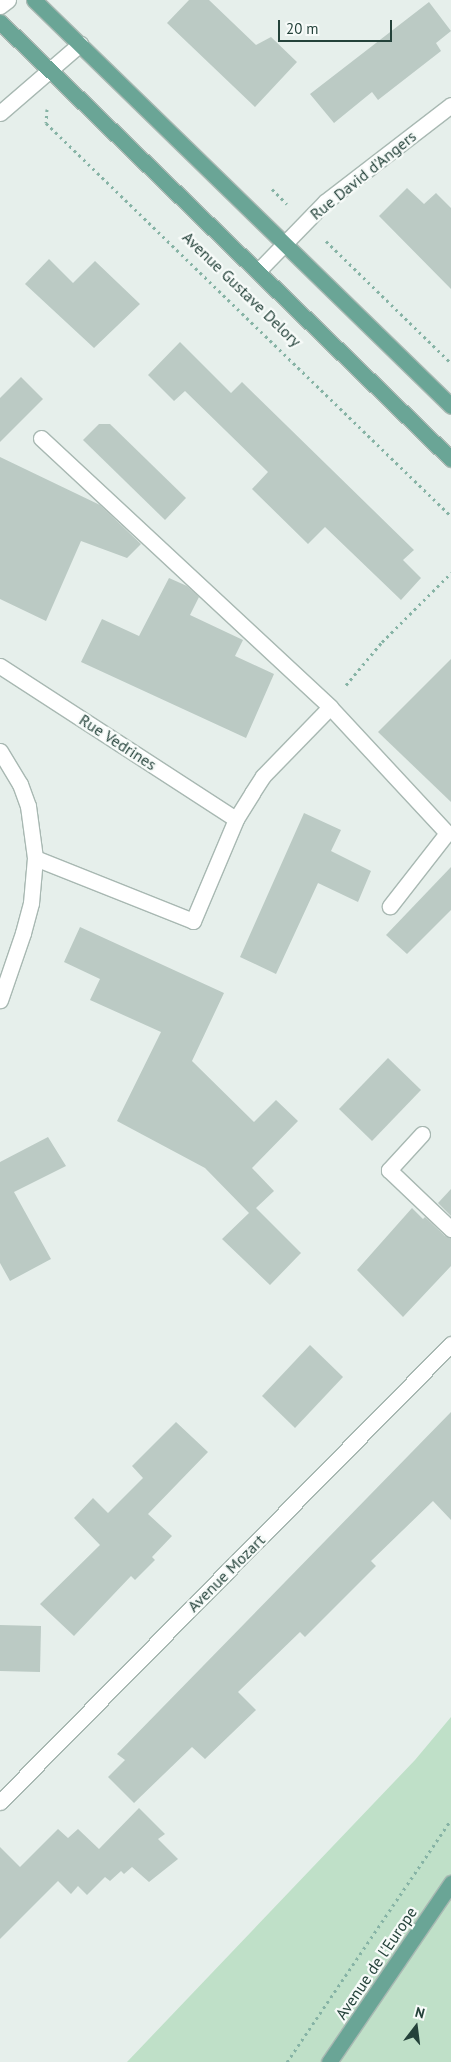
<!DOCTYPE html>
<html>
<head>
<meta charset="utf-8">
<style>
	body { margin:0 }
	#map { position:relative; width:451px; height:2062px; overflow:hidden; background:#e6efeb; font-family:"PT Sans",sans-serif }
	div>[style] { position:absolute }
	.green>* { inset:0; background:#bfe0c8 }
	.building>* { inset:0; background:#bbcac4 }
	.path>* { height:3px; margin-top:-1.5px; transform-origin:0; background:repeating-linear-gradient(90deg,#86b3a5 0 2.5px,transparent 0 6.5px) }
	.roads { filter:drop-shadow(1px 0 #a8b8b2) drop-shadow(-1px 0 #a8b8b2) drop-shadow(0 1px #a8b8b2) drop-shadow(0 -1px #a8b8b2) }
	.minor>* { height:15px; margin:-7.5px; padding:0 7.5px; transform-origin:7.5px; border-radius:7.5px; background:#fff }
	.major>* { height:15px; margin:-7.5px; padding:0 7.5px; transform-origin:7.5px; border-radius:7.5px; background:#6aa596 }
	span { translate:-50% -50%; white-space:nowrap; text-align:center; line-height:1.15; -webkit-text-stroke:4.5px #f7fbf9; paint-order:stroke }
	.street-label { font-size:16px; color:#24423a }
	.north { position:absolute; left:391px; top:2002px; width:50px; height:50px; -webkit-text-stroke:4px #f7fbf9; paint-order:stroke; rotate:15deg; font-size:14px; font-weight:700; line-height:20px; text-align:center; color:#24423a }
	.north::after { content:''; display:block; margin:auto; width:18px; height:22px; background:#24423a; clip-path:polygon(50% 0,100% 100%,50% 72%,0 100%) }
	.scale { position:absolute; left:278px; top:20px; width:114px; height:22px; box-sizing:border-box; border:2px solid #24423a; border-top:0; padding-left:6px; font-size:15px; line-height:18px; white-space:nowrap; color:#24423a; -webkit-text-stroke:4px #f7fbf9; paint-order:stroke }
</style>
</head>
<body>
<div id="map">
	<div class="green">
		<div style="clip-path:polygon(451px 1717px,451px 2062px,127px 2062px,415px 1760px)"></div>
	</div>
	<div class="building">
		<div style="clip-path:polygon(189px 0,209px 0,256px 45px,271px 37px,297px 62px,255px 107px,167px 23px)"></div>
		<div style="clip-path:polygon(429px 2px,451px 31px,436px 43px,441px 51px,378px 100px,372px 92px,334px 123px,310px 94px)"></div>
		<div style="clip-path:polygon(407px 188px,424px 204px,436px 193px,451px 208px,451px 289px,379px 216px)"></div>
		<div style="clip-path:polygon(49px 259px,73px 283px,95px 261px,140px 304px,94px 348px,25px 284px)"></div>
		<div style="clip-path:polygon(180px 342px,231px 393px,242px 382px,414px 550px,403px 560px,421px 578px,401px 600px,325px 527px,308px 544px,252px 489px,268px 472px,185px 391px,174px 401px,148px 375px)"></div>
		<div style="clip-path:polygon(21px 377px,43px 399px,0 442px,0 398px)"></div>
		<div style="clip-path:polygon(99px 424px,110px 424px,186px 498px,165px 520px,83px 440px)"></div>
		<div style="clip-path:polygon(0 457px,100px 505px,141px 544px,127px 558px,81px 541px,46px 621px,0 599px)"></div>
		<div style="clip-path:polygon(169px 578px,187px 586px,199px 597px,190px 615px,243px 640px,235px 656px,274px 674px,246px 738px,81px 662px,102px 619px,139px 636px)"></div>
		<div style="clip-path:polygon(451px 659px,451px 802px,378px 732px)"></div>
		<div style="clip-path:polygon(304px 813px,341px 830px,331px 851px,371px 871px,358px 902px,318px 883px,276px 974px,240px 957px)"></div>
		<div style="clip-path:polygon(451px 867px,451px 910px,407px 954px,386px 935px)"></div>
		<div style="clip-path:polygon(80px 927px,224px 993px,192px 1061px,254px 1122px,276px 1100px,298px 1121px,252px 1168px,274px 1191px,256px 1208px,301px 1253px,270px 1285px,222px 1239px,249px 1213px,205px 1168px,117px 1121px,161px 1032px,90px 1000px,100px 979px,64px 962px)"></div>
		<div style="clip-path:polygon(388px 1058px,421px 1090px,372px 1141px,339px 1109px)"></div>
		<div style="clip-path:polygon(48px 1137px,66px 1166px,14px 1192px,51px 1259px,10px 1281px,0 1263px,0 1162px)"></div>
		<div style="clip-path:polygon(451px 1189px,451px 1216px,438px 1203px)"></div>
		<div style="clip-path:polygon(412px 1208px,423px 1219px,425px 1217px,445px 1236px,451px 1238px,451px 1266px,403px 1317px,357px 1270px)"></div>
		<div style="clip-path:polygon(310px 1345px,343px 1377px,295px 1428px,262px 1396px)"></div>
		<div style="clip-path:polygon(451px 1412px,451px 1520px,433px 1501px,371px 1561px,376px 1566px,305px 1637px,300px 1632px,238px 1692px,256px 1710px,205px 1759px,192px 1747px,134px 1803px,108px 1777px,125px 1760px,117px 1754px)"></div>
		<div style="clip-path:polygon(176px 1422px,208px 1452px,148px 1514px,172px 1536px,152px 1557px,155px 1560px,135px 1580px,131px 1576px,74px 1636px,40px 1604px,100px 1545px,74px 1518px,93px 1498px,108px 1513px,143px 1478px,132px 1466px)"></div>
		<div style="clip-path:polygon(0 1625px,41px 1626px,40px 1672px,0 1671px)"></div>
		<div style="clip-path:polygon(139px 1808px,165px 1834px,158px 1839px,178px 1859px,149px 1882px,132px 1867px,124px 1874px,121px 1871px,110px 1881px,105px 1877px,87px 1895px,78px 1886px,71px 1894px,58px 1881px,0 1939px,0 1847px,20px 1867px,58px 1829px,68px 1838px,78px 1829px,99px 1849px)"></div>
	</div>
	<div class="path">
		<div style="left:47px;top:109px;width:14px;rotate:94deg"></div>
		<div style="left:46px;top:123px;width:564px;rotate:44.14deg"></div>
		<div style="left:272px;top:189px;width:21px;rotate:45deg"></div>
		<div style="left:326px;top:241px;width:175px;rotate:44.3deg"></div>
		<div style="left:346px;top:685px;width:56px;rotate:-50.1deg"></div>
		<div style="left:382px;top:642px;width:98px;rotate:-45deg"></div>
		<div style="left:287px;top:2062px;width:292px;rotate:-55.9deg"></div>
	</div>
	<div class="roads">
		<div class="minor">
			<div style="left:0;top:6px;width:10px;rotate:-37deg"></div>
			<div style="left:0;top:113px;width:106px;rotate:-40.8deg"></div>
			<div style="left:258px;top:271px;width:96px;rotate:-45.8deg"></div>
			<div style="left:325px;top:202px;width:159px;rotate:-37.6deg"></div>
			<div style="left:41px;top:438px;width:395px;rotate:42.9deg"></div>
			<div style="left:330px;top:707px;width:172px;rotate:47.1deg"></div>
			<div style="left:447px;top:833px;width:93px;rotate:128deg"></div>
			<div style="left:0;top:666px;width:281px;rotate:33deg"></div>
			<div style="left:0;top:751px;width:39px;rotate:59deg"></div>
			<div style="left:20px;top:784px;width:23px;rotate:70deg"></div>
			<div style="left:28px;top:806px;width:52px;rotate:82.3deg"></div>
			<div style="left:35px;top:858px;width:45px;rotate:95.1deg"></div>
			<div style="left:31px;top:903px;width:31px;rotate:105deg"></div>
			<div style="left:23px;top:933px;width:71px;rotate:108.9deg"></div>
			<div style="left:35px;top:858px;width:170px;rotate:21.7deg"></div>
			<div style="left:193px;top:921px;width:111px;rotate:-67.1deg"></div>
			<div style="left:236px;top:819px;width:31px;rotate:-58deg"></div>
			<div style="left:252px;top:793px;width:20px;rotate:-57deg"></div>
			<div style="left:263px;top:776px;width:96px;rotate:-45.8deg"></div>
			<div style="left:422px;top:1134px;width:49px;rotate:132.5deg"></div>
			<div style="left:389px;top:1170px;width:86px;rotate:43.6deg"></div>
			<div style="left:0;top:1802px;width:643px;rotate:-45.44deg"></div>
		</div>
		<div class="major">
			<div style="left:34px;top:0;width:582px;rotate:44.23deg"></div>
			<div style="left:0;top:22px;width:628px;rotate:44.1deg"></div>
			<div style="left:329px;top:2062px;width:217px;rotate:-55.7deg"></div>
		</div>
	</div>
	<div class="street-label">
		<span style="left:363px;top:175px;rotate:-39deg">Rue David d'Angers</span>
		<span style="left:242px;top:289px;rotate:44deg">Avenue Gustave Delory</span>
		<span style="left:118px;top:742px;rotate:33deg">Rue Vedrines</span>
		<span style="left:226px;top:1573px;rotate:-45deg">Avenue Mozart</span>
		<span style="left:376px;top:1963px;rotate:-56deg">Avenue de l'Europe</span>
	</div>
	<div class="north">N</div>
	<div class="scale">20 m</div>
</div>
</body>
</html>
